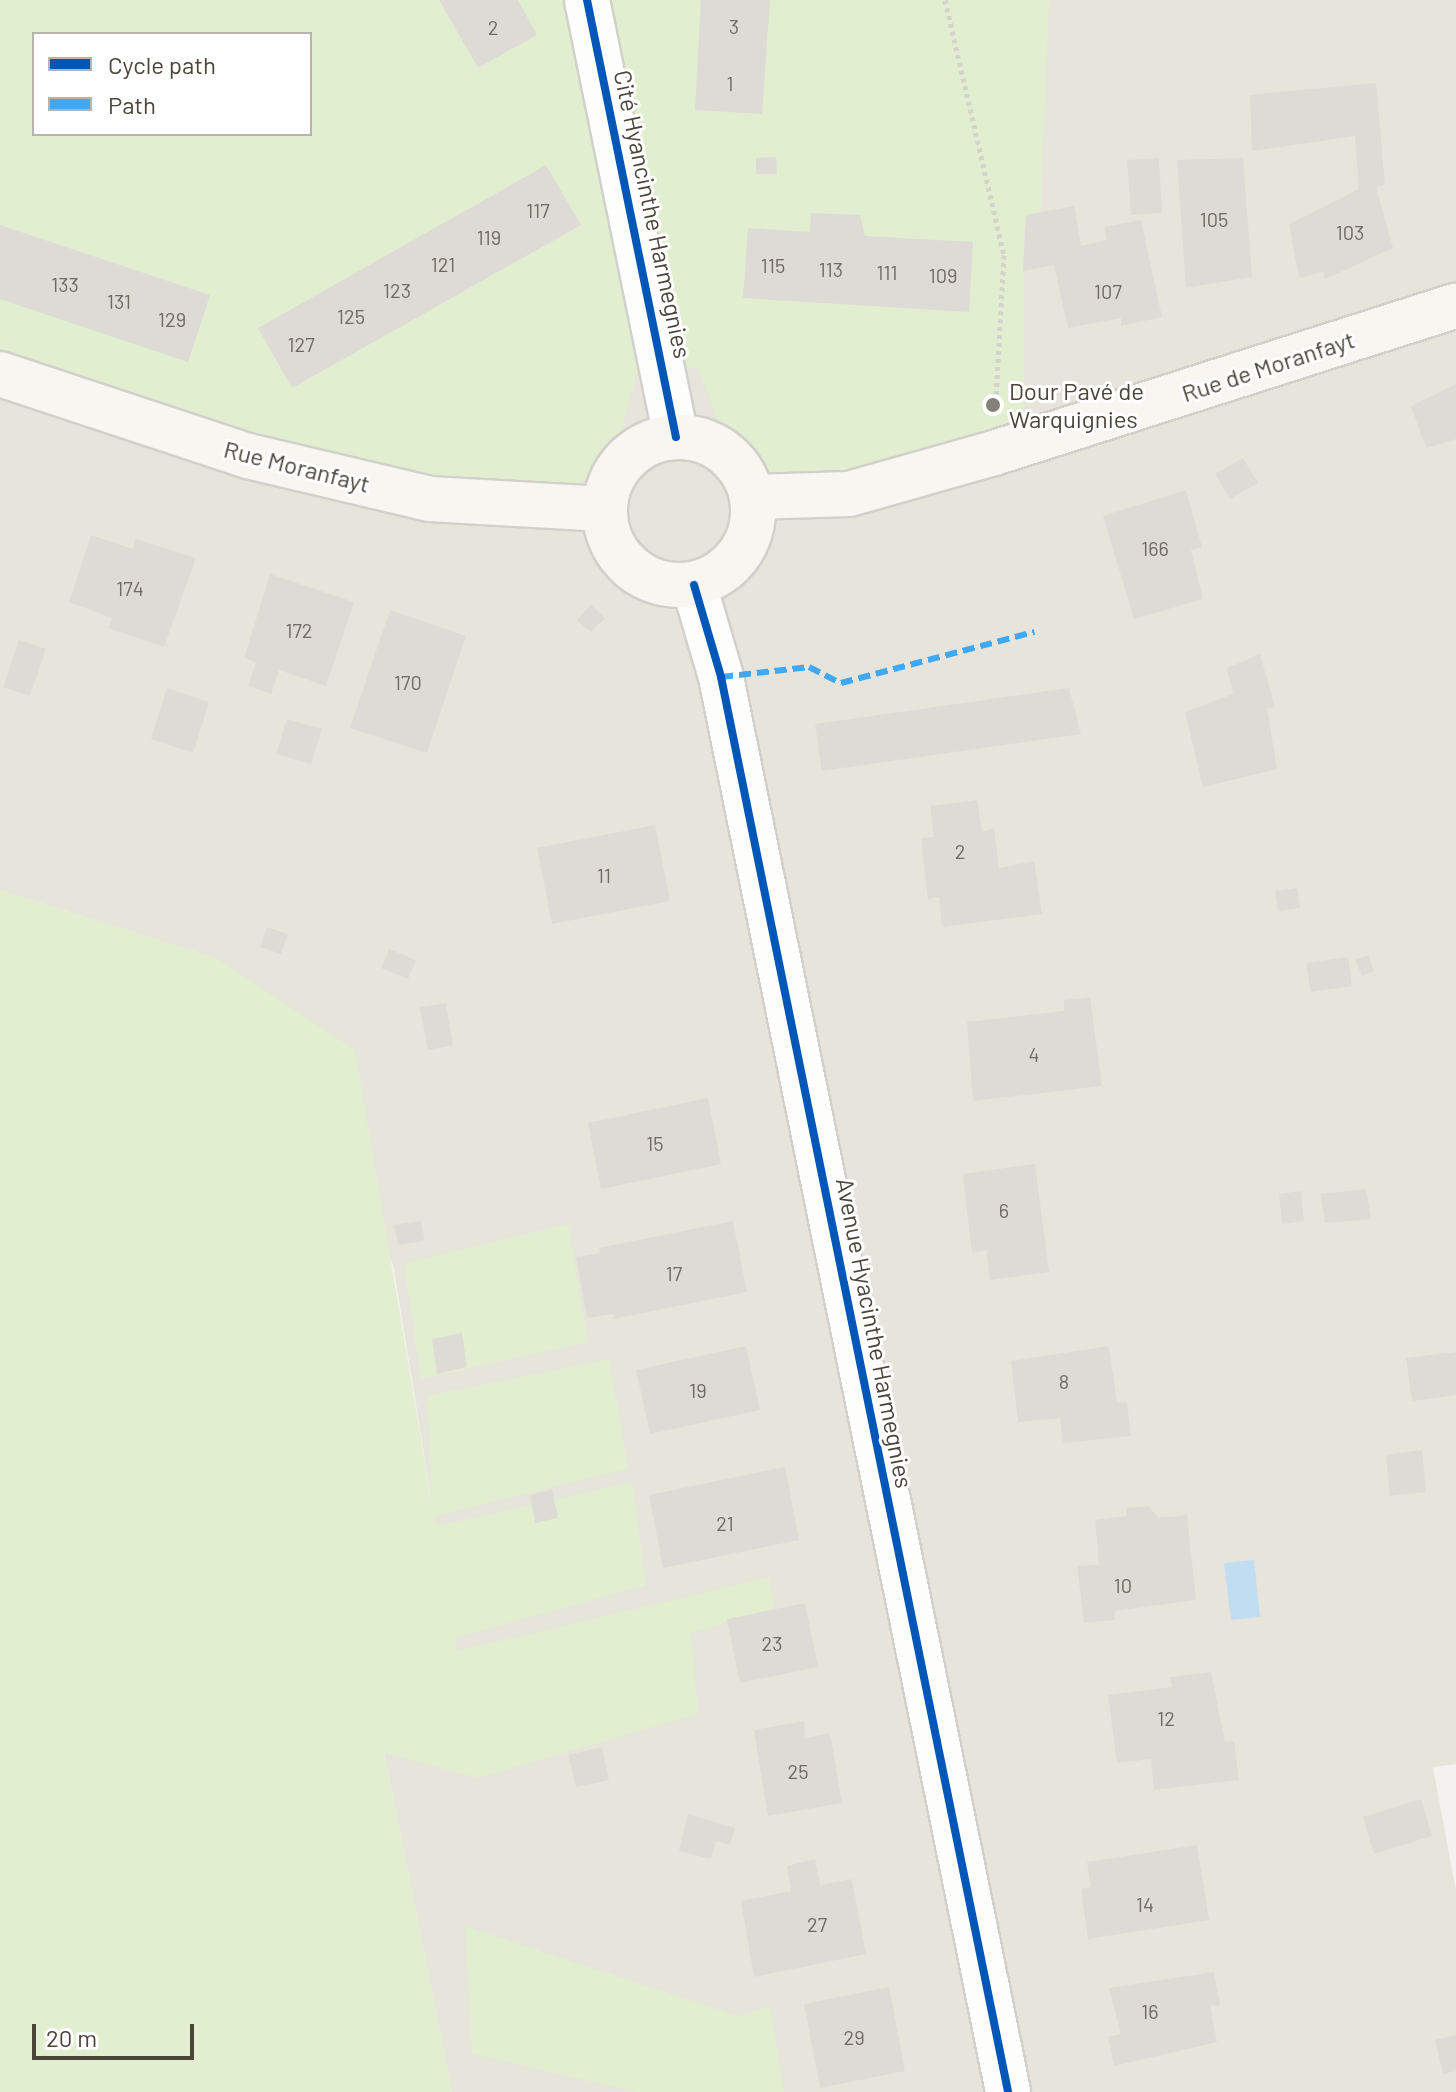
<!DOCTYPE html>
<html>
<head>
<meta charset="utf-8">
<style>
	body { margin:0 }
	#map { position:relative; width:1456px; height:2092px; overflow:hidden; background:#f4f2ee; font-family:Barlow,sans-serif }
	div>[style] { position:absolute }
	.residential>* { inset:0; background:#e7e4dc }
	.green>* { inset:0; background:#e1eecf }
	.water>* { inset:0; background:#c0ddf1 }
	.building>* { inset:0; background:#dedbd6 }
	.path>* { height:5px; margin-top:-2.5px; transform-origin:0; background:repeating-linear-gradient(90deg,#d3d2cc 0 4px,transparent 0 8px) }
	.roads { filter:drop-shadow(2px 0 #d2d0cb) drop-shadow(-2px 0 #d2d0cb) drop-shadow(0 2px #d2d0cb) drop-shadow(0 -2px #d2d0cb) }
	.minor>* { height:44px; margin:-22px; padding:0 22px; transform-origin:22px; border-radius:22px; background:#fdfdfc }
	.tertiary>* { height:44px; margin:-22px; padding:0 22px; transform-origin:22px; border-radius:22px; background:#fdfdfc }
	.secondary>* { height:44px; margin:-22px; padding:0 22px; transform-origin:22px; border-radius:22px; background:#f7f6f1 }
	.secondary>.ring { margin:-22px; padding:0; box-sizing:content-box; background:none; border:44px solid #f7f6f1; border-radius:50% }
	.quiet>* { height:6px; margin-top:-3px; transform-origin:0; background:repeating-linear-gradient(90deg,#3fa9f5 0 12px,transparent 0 18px) }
	.cycleway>* { height:8px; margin:-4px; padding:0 4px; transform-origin:4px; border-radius:4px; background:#0057b8 }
	.dots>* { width:22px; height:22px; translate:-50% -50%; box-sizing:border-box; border:4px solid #fff; border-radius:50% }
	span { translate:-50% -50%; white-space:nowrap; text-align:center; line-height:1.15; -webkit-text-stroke:6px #fff; paint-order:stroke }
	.number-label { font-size:20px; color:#706a61 }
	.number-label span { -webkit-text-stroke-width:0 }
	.street-label { font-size:24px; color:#4b4439 }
	.poi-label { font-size:24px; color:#4b4439 }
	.left { translate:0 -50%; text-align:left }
	.legend { position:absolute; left:32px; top:32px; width:280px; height:104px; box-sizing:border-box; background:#fff; border:2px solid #b7b4b0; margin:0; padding:10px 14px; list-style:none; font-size:24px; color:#4b4439 }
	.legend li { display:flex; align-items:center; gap:16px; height:40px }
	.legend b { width:40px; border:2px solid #b7b4b0 }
	.scale { position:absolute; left:32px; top:2024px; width:162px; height:36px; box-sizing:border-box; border:4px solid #4b4439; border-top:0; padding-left:10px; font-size:24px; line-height:28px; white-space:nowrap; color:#4b4439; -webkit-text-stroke:6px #fff; paint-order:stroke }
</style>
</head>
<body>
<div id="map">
	<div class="residential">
		<div style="clip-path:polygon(evenodd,0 0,1456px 0,1456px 1764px,1433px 1767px,1456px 1891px,1456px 2092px,452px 2092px,384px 1752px,477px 1777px,393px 1264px,216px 958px,0 890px,0 0,34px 34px,310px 34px,310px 134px,34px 134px,34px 34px)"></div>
	</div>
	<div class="green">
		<div style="clip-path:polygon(evenodd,0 0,1049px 0,1040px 225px,1024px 226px,1024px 444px,849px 494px,766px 477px,722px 432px,698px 367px,665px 369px,637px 373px,616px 450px,582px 481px,544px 496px,492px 496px,0 374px,0 0,34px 34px,310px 34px,310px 134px,34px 134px,34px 34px)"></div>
		<div style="clip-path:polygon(0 890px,216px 958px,355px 1050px,432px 1504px,427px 1396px,609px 1359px,628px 1469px,434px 1516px,437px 1526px,632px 1482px,646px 1585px,455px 1638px,457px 1651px,769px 1577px,775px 1609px,691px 1633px,698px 1714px,478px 1778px,384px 1753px,452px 2092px,0 2092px)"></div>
		<div style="clip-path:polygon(568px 1224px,588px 1342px,421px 1379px,404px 1263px)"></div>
		<div style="clip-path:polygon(465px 1926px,738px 2016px,770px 2006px,784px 2092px,636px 2092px,472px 2054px)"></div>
	</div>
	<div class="water">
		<div style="clip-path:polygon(1254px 1560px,1260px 1617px,1231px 1620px,1224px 1563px)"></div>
	</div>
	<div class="building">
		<div style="clip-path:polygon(439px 0,518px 0,537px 35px,478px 68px)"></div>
		<div style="clip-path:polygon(701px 0,770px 0,762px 114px,695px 110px)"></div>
		<div style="clip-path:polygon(1376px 83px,1385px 185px,1376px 187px,1393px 248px,1325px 279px,1323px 272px,1299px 278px,1289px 224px,1359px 189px,1355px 136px,1252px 151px,1250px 95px)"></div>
		<div style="clip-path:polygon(776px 157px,777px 174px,756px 174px,756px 158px)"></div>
		<div style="clip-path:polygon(1159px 158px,1162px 213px,1131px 215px,1127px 160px)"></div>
		<div style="clip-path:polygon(1243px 158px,1252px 277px,1186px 288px,1177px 160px)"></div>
		<div style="clip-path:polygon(546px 165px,581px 225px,292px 388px,258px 328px)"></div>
		<div style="clip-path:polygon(1074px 206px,1081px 246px,1107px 240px,1104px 227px,1141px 220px,1162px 317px,1121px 326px,1121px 318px,1068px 328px,1054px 265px,1023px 271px,1026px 215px)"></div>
		<div style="clip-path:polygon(811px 213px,860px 215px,865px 236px,973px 242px,969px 312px,743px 298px,748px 228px,810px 232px)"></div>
		<div style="clip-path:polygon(0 225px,210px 295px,188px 362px,0 299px)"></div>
		<div style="clip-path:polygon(1456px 384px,1456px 439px,1426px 448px,1411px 406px)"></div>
		<div style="clip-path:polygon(1243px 458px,1258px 483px,1230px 499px,1215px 474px)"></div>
		<div style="clip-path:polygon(1186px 490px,1202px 547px,1191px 550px,1203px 599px,1134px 619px,1103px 516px)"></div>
		<div style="clip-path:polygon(91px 535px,133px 549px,136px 539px,196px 558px,164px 647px,108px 628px,112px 618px,69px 602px)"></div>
		<div style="clip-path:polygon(270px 574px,354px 602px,326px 686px,279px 670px,271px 694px,248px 686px,256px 662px,244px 658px)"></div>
		<div style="clip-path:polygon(591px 605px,605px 618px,591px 632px,577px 620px)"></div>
		<div style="clip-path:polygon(390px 610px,466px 636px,427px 753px,350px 728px)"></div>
		<div style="clip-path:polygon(19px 640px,46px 649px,30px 696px,3px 687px)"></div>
		<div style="clip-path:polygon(1260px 654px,1275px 707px,1267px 708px,1277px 769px,1203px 787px,1185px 712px,1233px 694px,1227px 668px)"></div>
		<div style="clip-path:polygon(167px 688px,209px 702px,193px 753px,151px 739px)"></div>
		<div style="clip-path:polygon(1069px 688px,1081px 734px,822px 771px,815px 724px)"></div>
		<div style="clip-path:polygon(287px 719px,322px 729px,311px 764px,276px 754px)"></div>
		<div style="clip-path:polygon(977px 800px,982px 832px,994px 828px,999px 868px,1034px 861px,1042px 914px,942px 927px,939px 897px,928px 899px,921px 838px,934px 837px,930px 806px)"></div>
		<div style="clip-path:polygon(655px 825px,670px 901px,552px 924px,537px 848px)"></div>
		<div style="clip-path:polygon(1297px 888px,1300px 908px,1278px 911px,1275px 891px)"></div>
		<div style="clip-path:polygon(267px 927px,288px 934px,281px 954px,260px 947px)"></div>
		<div style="clip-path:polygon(389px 949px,416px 960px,408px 979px,381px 968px)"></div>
		<div style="clip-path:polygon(1368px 955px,1374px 971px,1362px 976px,1355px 960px)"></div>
		<div style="clip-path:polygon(1348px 957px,1352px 986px,1311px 992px,1306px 963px)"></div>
		<div style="clip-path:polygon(1090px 997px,1102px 1086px,973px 1101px,967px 1022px,1064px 1011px,1064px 1000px)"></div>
		<div style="clip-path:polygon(446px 1003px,453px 1045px,428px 1050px,420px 1007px)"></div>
		<div style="clip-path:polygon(708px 1098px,721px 1164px,601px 1189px,588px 1123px)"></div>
		<div style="clip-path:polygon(1035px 1164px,1049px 1272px,990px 1280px,986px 1250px,973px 1253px,971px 1245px,963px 1174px)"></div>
		<div style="clip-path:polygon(1366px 1189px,1371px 1219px,1325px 1223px,1320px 1194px)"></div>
		<div style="clip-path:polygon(1301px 1191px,1304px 1221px,1282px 1224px,1279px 1194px)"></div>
		<div style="clip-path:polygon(421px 1221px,425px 1241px,398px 1245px,394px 1225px)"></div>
		<div style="clip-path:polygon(733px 1221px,747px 1292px,613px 1319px,613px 1314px,587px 1318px,576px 1257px,600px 1253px,599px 1248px)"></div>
		<div style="clip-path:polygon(462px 1333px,467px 1367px,437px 1374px,432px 1339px)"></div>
		<div style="clip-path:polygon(746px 1346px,760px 1410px,650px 1434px,636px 1370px)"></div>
		<div style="clip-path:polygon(1109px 1346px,1117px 1403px,1127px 1402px,1131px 1436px,1063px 1443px,1060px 1418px,1018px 1422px,1011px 1361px)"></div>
		<div style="clip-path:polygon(1456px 1352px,1456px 1395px,1412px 1401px,1406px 1358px)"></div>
		<div style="clip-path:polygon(1422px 1450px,1426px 1492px,1390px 1496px,1386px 1455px)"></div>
		<div style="clip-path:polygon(785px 1467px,799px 1540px,663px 1568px,649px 1495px)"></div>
		<div style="clip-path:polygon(552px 1490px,558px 1518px,535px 1523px,530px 1495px)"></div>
		<div style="clip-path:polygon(1148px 1506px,1158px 1518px,1187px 1515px,1196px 1600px,1114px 1611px,1115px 1620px,1084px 1623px,1077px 1566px,1099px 1565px,1095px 1520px,1127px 1516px,1127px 1508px)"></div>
		<div style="clip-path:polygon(805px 1603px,818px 1667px,740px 1683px,727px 1619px)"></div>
		<div style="clip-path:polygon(1211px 1672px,1225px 1742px,1234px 1741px,1239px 1780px,1154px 1790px,1151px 1759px,1117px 1763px,1108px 1695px,1172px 1687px,1170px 1677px)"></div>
		<div style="clip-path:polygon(804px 1721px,805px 1738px,830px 1733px,842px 1803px,768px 1816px,754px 1730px)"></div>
		<div style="clip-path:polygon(602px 1747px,609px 1780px,576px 1787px,568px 1755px)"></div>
		<div style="clip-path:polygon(1421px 1799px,1432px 1836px,1374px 1854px,1363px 1817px)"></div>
		<div style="clip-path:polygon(688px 1814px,735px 1828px,730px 1845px,716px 1841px,711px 1859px,679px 1851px)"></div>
		<div style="clip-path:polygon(1197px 1845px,1209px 1920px,1088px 1939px,1081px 1889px,1091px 1887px,1087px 1862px)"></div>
		<div style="clip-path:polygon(815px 1859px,820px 1885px,852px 1879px,866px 1954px,754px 1977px,741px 1901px,791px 1891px,787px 1866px)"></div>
		<div style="clip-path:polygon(1214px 1972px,1220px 2005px,1210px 2006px,1217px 2042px,1114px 2066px,1108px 2037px,1121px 2034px,1109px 1988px)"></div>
		<div style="clip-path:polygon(889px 1987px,905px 2071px,820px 2088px,804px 2004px)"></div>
		<div style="clip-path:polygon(1456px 2035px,1456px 2071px,1443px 2074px,1435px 2040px)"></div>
	</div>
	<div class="path">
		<div style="left:945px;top:0;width:262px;rotate:77deg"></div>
		<div style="left:1004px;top:255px;width:145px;rotate:93.2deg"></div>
	</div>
	<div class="roads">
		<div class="minor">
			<div style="left:587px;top:0;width:446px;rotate:78.5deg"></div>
		</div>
		<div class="tertiary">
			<div style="left:694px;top:585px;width:96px;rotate:73.6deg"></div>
			<div style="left:721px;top:677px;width:1444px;rotate:78.53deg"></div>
		</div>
		<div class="secondary">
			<div style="left:0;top:374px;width:261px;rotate:18.3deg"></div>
			<div style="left:248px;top:456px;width:187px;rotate:13.3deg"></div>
			<div style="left:430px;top:499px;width:174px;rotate:3.3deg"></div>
			<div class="ring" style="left:605px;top:437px;width:104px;height:104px"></div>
			<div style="left:753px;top:497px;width:96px;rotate:-1.8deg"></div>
			<div style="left:849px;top:494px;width:151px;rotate:-15.8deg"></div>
			<div style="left:994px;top:453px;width:485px;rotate:-17.7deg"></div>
		</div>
	</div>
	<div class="quiet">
		<div style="left:721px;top:677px;width:89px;rotate:-6.5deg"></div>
		<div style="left:809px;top:667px;width:36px;rotate:27deg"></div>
		<div style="left:841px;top:683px;width:200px;rotate:-14.8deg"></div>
	</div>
	<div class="cycleway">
		<div style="left:587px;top:0;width:446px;rotate:78.5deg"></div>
		<div style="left:694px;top:585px;width:96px;rotate:73.6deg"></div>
		<div style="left:721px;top:677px;width:1444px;rotate:78.53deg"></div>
	</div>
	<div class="dots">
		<div style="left:993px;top:405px;background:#868178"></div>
	</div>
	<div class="number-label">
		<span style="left:734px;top:26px">3</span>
		<span style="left:493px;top:27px">2</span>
		<span style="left:730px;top:83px">1</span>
		<span style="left:538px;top:210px">117</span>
		<span style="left:1214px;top:219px">105</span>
		<span style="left:1350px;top:232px">103</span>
		<span style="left:489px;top:237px">119</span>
		<span style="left:443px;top:264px">121</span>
		<span style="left:773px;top:265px">115</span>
		<span style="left:831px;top:269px">113</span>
		<span style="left:887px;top:272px">111</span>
		<span style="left:943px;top:275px">109</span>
		<span style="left:65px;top:284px">133</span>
		<span style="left:397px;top:290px">123</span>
		<span style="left:1108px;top:291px">107</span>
		<span style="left:119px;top:301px">131</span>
		<span style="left:351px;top:316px">125</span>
		<span style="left:172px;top:319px">129</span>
		<span style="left:301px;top:344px">127</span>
		<span style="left:1155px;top:548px">166</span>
		<span style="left:130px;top:588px">174</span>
		<span style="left:299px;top:630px">172</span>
		<span style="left:408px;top:682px">170</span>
		<span style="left:960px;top:851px">2</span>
		<span style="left:604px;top:875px">11</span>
		<span style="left:1034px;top:1054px">4</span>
		<span style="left:655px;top:1143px">15</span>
		<span style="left:1004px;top:1210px">6</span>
		<span style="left:674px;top:1273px">17</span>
		<span style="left:1064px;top:1381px">8</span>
		<span style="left:698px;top:1390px">19</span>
		<span style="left:725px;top:1523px">21</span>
		<span style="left:1123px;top:1585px">10</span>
		<span style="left:772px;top:1643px">23</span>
		<span style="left:1166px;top:1718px">12</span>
		<span style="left:798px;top:1771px">25</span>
		<span style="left:1145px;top:1904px">14</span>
		<span style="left:817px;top:1924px">27</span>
		<span style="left:1150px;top:2011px">16</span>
		<span style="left:854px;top:2037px">29</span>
	</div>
	<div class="street-label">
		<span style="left:653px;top:214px;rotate:78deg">Cité Hyancinthe Harmegnies</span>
		<span style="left:1268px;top:366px;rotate:-18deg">Rue de Moranfayt</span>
		<span style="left:297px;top:466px;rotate:14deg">Rue Moranfayt</span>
		<span style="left:875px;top:1333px;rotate:79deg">Avenue Hyacinthe Harmegnies</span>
	</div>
	<div class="poi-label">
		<span class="left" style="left:1009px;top:405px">Dour Pavé de<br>Warquignies</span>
	</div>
	<ul class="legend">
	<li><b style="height:10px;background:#0057b8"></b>Cycle path</li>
	<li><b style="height:10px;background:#3fa9f5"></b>Path</li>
	</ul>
	<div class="scale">20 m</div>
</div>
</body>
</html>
